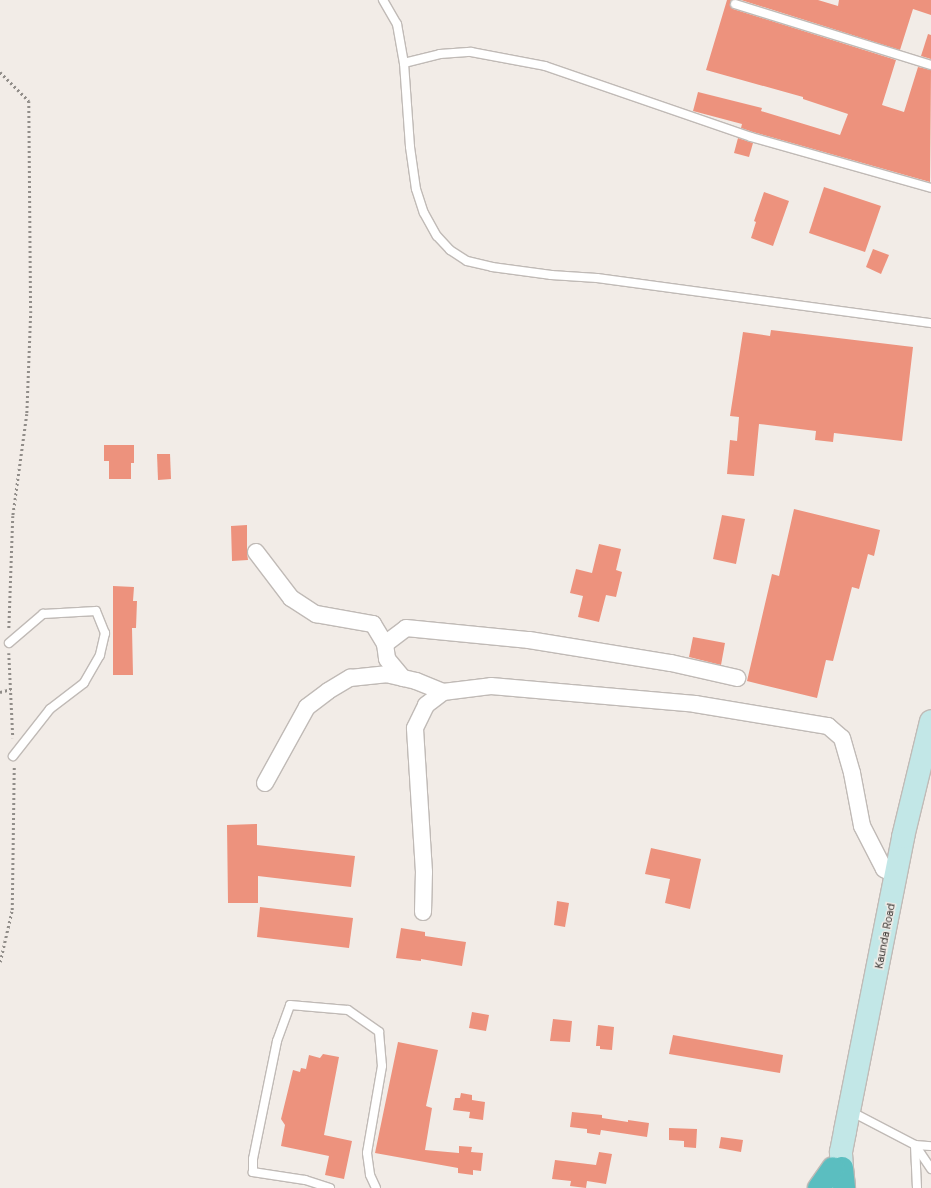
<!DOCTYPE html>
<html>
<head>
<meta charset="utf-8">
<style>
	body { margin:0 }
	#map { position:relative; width:931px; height:1188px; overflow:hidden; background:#f2ece7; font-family:"DM Sans",sans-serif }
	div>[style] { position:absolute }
	.building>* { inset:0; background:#ed927d }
	.path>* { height:2.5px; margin-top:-1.25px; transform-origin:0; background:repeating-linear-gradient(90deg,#918d89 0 2px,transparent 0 5px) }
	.roads { filter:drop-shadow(1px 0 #c0bab6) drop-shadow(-1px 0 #c0bab6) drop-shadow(0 1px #c0bab6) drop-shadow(0 -1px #c0bab6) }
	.service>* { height:8px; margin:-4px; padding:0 4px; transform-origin:4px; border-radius:4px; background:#fff }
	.minor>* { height:16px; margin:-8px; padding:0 8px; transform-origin:8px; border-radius:8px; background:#fff }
	.secondary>* { height:22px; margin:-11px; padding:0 11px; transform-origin:11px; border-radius:11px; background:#c2e7e7 }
	.trunk>* { height:22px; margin:-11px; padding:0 11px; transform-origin:11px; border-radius:11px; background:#5bbec0 }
	span { translate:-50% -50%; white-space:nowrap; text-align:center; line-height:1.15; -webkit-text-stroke:3px #f2ece7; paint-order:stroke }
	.street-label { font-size:11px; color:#33312f }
</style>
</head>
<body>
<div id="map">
	<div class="building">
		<div style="clip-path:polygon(727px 0,731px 0,730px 6px,733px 9px,896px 60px,882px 105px,904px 112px,918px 67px,931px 70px,930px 182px,753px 132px,741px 128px,742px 124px,693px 111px,698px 92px,762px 108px,761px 111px,840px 135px,848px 114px,803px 99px,803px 97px,706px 70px)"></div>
		<div style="clip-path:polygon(741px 0,818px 0,838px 6px,839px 0,931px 0,931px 15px,913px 9px,900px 50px)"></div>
		<div style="clip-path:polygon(928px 34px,931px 35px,931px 59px,921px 56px)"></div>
		<div style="clip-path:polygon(738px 138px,753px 143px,749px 157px,734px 153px)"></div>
		<div style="clip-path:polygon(824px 187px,881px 206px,865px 252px,809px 233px)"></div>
		<div style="clip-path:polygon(764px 192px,789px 201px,773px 246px,751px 238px,756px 222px,754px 221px)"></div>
		<div style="clip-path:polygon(873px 249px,889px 255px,881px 274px,866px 267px)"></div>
		<div style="clip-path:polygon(771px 330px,913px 347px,902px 441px,834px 433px,833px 442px,815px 440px,816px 431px,759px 424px,754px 476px,727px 474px,730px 440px,737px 441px,739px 417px,730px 416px,743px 332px,770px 336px)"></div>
		<div style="clip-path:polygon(104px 445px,134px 445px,134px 463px,131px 463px,131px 479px,109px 479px,109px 461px,104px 461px)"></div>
		<div style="clip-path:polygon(157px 454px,170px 454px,171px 479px,158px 480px)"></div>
		<div style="clip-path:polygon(794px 509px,880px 530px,874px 556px,868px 554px,859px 589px,852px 587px,833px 661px,826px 660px,817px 698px,747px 681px,772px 574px,779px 576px)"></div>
		<div style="clip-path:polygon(722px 515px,745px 519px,736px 564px,713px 559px)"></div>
		<div style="clip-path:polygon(247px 525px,247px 553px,248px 560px,232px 561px,231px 526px)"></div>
		<div style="clip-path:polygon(599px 544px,621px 549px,616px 570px,622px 572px,616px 597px,606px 595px,599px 622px,578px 617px,583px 596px,570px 593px,576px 569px,592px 573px)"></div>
		<div style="clip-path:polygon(113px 586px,134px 587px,133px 601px,137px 601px,136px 628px,132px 628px,133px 675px,113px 675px)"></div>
		<div style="clip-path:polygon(693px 637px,725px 643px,721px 665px,689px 657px)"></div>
		<div style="clip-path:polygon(257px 824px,257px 845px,355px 856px,351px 887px,258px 876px,258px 903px,228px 903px,227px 825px)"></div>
		<div style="clip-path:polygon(651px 848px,701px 859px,690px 909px,665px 903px,670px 879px,645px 874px)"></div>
		<div style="clip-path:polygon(557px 901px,569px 903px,565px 927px,554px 925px)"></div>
		<div style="clip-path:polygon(260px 907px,353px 918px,349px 948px,257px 937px)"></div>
		<div style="clip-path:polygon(401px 928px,425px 932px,425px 936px,466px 942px,462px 966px,421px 959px,421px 961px,396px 958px)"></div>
		<div style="clip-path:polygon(472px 1012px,489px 1015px,486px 1031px,469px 1028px)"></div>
		<div style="clip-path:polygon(553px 1019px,572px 1021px,570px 1042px,550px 1041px)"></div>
		<div style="clip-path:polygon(598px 1025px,614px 1027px,612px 1050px,600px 1049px,600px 1046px,596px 1046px)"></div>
		<div style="clip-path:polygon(673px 1035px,783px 1055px,780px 1073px,669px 1054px)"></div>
		<div style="clip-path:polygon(398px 1042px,438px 1050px,426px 1106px,432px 1108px,425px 1150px,459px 1153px,459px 1146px,472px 1147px,471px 1152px,483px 1153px,481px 1171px,473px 1170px,473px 1175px,458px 1173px,458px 1168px,375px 1153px)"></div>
		<div style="clip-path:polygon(323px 1054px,339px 1057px,324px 1135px,352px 1141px,344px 1179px,325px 1175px,329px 1156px,281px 1146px,285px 1125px,281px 1119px,293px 1070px,300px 1072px,301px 1068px,306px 1069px,309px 1055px,320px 1058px)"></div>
		<div style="clip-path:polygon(461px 1093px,472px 1095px,472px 1100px,485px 1102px,483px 1120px,469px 1118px,470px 1112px,453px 1110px,455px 1098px,460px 1098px)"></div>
		<div style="clip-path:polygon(572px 1112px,602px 1115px,602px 1118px,628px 1122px,628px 1120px,649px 1123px,647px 1137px,601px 1130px,600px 1135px,587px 1133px,587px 1129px,570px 1127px)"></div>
		<div style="clip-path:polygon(669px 1128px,697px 1129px,696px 1148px,684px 1147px,684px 1141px,669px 1140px)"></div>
		<div style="clip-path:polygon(721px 1137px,743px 1140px,741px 1152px,719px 1148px)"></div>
		<div style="clip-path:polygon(599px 1152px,612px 1154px,606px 1184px,587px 1181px,586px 1188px,570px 1186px,571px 1181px,552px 1179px,555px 1160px,596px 1165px)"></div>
	</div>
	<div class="path">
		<div style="left:0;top:72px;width:41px;rotate:45deg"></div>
		<div style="left:29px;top:101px;width:210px;rotate:89.5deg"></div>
		<div style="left:31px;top:311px;width:103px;rotate:92.2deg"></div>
		<div style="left:27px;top:414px;width:103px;rotate:97.8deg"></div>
		<div style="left:13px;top:516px;width:112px;rotate:92deg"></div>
		<div style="left:9px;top:653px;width:85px;rotate:87.3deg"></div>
		<div style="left:0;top:692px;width:11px;rotate:-15deg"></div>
		<div style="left:0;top:962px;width:53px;rotate:-77deg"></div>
		<div style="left:12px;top:910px;width:143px;rotate:-89.2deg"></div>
	</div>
	<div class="roads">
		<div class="service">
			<div style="left:383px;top:0;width:28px;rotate:60deg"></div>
			<div style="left:397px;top:24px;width:40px;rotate:80deg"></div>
			<div style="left:404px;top:63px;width:84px;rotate:85.9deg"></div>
			<div style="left:410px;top:147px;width:42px;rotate:81.9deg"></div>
			<div style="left:416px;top:189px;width:25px;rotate:72deg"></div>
			<div style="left:424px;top:213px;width:26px;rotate:61deg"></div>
			<div style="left:437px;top:236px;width:19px;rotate:47deg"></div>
			<div style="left:450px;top:250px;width:20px;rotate:33deg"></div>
			<div style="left:467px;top:261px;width:26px;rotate:13deg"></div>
			<div style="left:492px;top:267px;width:60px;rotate:7.7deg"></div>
			<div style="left:551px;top:275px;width:46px;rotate:3.7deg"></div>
			<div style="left:597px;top:278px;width:337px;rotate:7.7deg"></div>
			<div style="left:735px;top:4px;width:205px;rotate:17.3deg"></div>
			<div style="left:404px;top:63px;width:37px;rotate:-14deg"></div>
			<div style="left:440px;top:54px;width:31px;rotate:-4deg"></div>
			<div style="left:471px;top:52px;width:75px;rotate:10.7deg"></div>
			<div style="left:545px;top:66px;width:218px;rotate:19deg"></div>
			<div style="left:751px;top:137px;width:187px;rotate:15.8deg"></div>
			<div style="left:9px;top:643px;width:45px;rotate:-40.5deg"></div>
			<div style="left:43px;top:614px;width:53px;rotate:-3.2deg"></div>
			<div style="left:96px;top:611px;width:24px;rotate:68deg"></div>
			<div style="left:105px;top:633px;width:23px;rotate:103deg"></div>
			<div style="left:100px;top:655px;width:32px;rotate:120deg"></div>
			<div style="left:84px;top:683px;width:43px;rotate:142.6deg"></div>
			<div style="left:50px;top:709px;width:60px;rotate:128.2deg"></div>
			<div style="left:850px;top:1111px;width:73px;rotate:27.6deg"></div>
			<div style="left:915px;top:1145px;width:29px;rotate:56deg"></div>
			<div style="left:330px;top:1188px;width:26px;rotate:-162deg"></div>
			<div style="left:305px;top:1180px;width:53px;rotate:-171.3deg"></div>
			<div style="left:253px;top:1172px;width:13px;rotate:-90deg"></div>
			<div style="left:253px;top:1159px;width:120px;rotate:-78.5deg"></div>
			<div style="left:277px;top:1041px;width:38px;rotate:-70deg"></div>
			<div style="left:290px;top:1005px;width:58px;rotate:4.9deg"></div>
			<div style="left:348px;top:1010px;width:38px;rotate:35deg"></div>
			<div style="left:379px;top:1032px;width:34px;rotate:85deg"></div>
			<div style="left:382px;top:1066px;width:88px;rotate:99.8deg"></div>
			<div style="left:367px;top:1153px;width:22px;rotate:82deg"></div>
			<div style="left:370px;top:1175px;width:14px;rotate:65deg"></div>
			<div style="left:917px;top:1188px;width:43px;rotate:-92.7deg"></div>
			<div style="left:915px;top:1145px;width:16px;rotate:4deg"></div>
		</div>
		<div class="minor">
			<div style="left:256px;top:552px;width:58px;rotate:52.7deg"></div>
			<div style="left:291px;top:598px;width:30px;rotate:33deg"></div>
			<div style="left:316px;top:614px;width:58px;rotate:10deg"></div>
			<div style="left:373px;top:624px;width:23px;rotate:59deg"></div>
			<div style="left:385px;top:644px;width:15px;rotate:82deg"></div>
			<div style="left:387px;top:659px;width:25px;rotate:50deg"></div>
			<div style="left:385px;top:644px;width:26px;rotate:-37deg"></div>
			<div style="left:406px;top:628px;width:124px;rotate:5.6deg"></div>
			<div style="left:529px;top:640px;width:144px;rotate:9.2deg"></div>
			<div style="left:671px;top:663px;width:68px;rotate:12.8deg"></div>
			<div style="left:265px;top:783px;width:87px;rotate:-61.1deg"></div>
			<div style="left:307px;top:707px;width:26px;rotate:-37deg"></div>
			<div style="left:328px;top:691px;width:26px;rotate:-31deg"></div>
			<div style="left:350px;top:678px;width:36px;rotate:-6deg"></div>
			<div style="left:386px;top:674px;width:31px;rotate:13deg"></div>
			<div style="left:416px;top:681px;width:29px;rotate:22deg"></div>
			<div style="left:443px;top:692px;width:48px;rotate:-7.1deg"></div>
			<div style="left:491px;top:686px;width:205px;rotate:5deg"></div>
			<div style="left:695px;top:704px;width:135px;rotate:9.4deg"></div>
			<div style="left:828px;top:726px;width:18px;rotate:41deg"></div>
			<div style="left:842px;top:738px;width:36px;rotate:74deg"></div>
			<div style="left:852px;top:773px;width:54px;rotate:79.3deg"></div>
			<div style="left:862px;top:826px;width:48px;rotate:62.9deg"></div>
			<div style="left:884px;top:869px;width:13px;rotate:27deg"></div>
			<div style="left:423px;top:912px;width:40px;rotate:-88.6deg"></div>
			<div style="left:424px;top:872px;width:144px;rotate:-93.6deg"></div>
			<div style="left:415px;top:728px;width:25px;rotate:-64deg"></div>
			<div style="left:426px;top:705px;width:21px;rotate:-37deg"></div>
		</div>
		<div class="secondary">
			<div style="left:839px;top:1187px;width:19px;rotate:-81deg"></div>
			<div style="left:842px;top:1168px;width:16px;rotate:-94deg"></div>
			<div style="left:841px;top:1152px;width:21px;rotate:-79deg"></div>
			<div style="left:845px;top:1131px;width:300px;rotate:-78.8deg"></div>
			<div style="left:903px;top:837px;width:119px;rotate:-76.4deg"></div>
		</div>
		<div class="trunk">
			<div style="left:842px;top:1168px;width:20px;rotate:84deg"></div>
			<div style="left:819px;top:1188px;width:24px;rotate:-55deg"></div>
		</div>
	</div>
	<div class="street-label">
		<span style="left:885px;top:936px;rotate:-79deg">Kaunda Road</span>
	</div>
</div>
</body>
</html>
